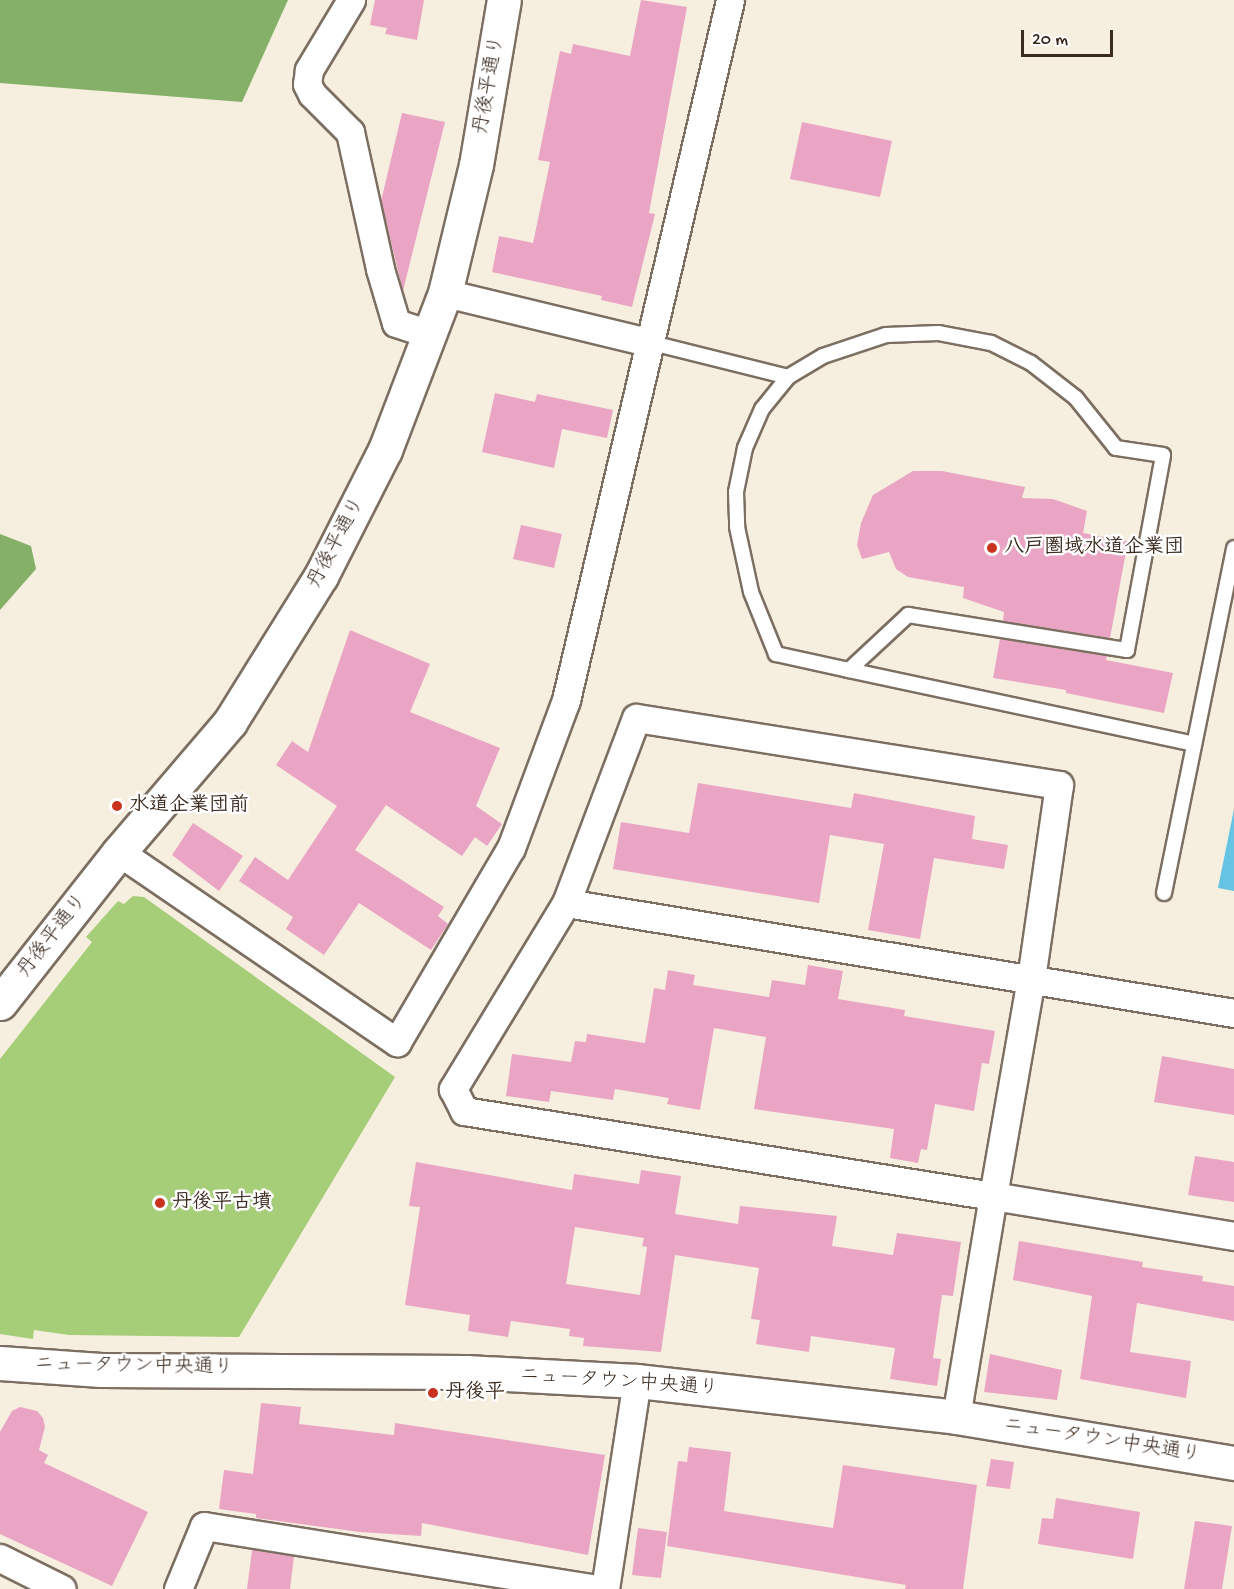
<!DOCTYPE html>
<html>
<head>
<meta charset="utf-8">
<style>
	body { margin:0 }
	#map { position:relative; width:1234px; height:1589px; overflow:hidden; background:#f6efdf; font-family:"Gochi Hand","Klee One",sans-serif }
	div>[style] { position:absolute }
	.green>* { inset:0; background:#a6cd78 }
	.forest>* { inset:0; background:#84b068 }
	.water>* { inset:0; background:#65c3e3 }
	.building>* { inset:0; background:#eaa5c4 }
	.roads { filter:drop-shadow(2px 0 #7c6f62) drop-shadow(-2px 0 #7c6f62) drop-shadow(0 2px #7c6f62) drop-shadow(0 -2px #7c6f62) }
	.lane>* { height:14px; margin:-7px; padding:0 7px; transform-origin:7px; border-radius:7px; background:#fff }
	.street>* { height:27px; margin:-13.5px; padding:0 13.5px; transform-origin:13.5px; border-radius:13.5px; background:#fff }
	.secondary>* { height:33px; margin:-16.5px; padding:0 16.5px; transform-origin:16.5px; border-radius:16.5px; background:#fff }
	.dots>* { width:16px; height:16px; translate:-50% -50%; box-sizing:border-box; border:3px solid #fff; border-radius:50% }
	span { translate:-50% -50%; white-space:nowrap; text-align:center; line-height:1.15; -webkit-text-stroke:5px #fff; paint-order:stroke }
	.street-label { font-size:20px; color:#3b2a1e }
	.poi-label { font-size:20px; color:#3b2a1e; font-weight:700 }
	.left { translate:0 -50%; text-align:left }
	.scale { position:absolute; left:1021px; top:30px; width:92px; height:27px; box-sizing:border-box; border:3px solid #3b2a1e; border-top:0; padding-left:8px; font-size:18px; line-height:21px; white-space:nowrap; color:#3b2a1e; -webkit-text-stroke:4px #fff; paint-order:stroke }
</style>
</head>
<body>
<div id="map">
	<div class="green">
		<div style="clip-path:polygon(133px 896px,144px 897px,395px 1077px,239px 1337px,69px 1335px,34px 1330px,33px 1339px,0 1334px,0 1059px,92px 942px,86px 937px,118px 901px,124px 904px)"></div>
	</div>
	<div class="forest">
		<div style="clip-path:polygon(0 0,288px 0,242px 102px,0 83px)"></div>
		<div style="clip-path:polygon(0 534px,31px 546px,36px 569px,0 610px)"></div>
	</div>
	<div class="water">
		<div style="clip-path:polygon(1234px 809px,1234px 891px,1218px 888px)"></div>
	</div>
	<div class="building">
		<div style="clip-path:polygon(375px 0,424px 0,417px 40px,385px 34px,387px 28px,370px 25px)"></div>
		<div style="clip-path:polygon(641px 0,687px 7px,649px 213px,655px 214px,632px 307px,601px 300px,602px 296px,492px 272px,499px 236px,533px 243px,550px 162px,538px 160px,560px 51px,571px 54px,573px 44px,630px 56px)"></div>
		<div style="clip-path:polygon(402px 113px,445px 122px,403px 291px,381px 201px)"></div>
		<div style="clip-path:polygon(802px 122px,892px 141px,880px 197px,790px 179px)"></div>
		<div style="clip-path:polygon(495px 393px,535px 402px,537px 394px,613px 410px,607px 438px,562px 429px,554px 468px,482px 452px)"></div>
		<div style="clip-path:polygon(913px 471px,942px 471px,1025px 487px,1022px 498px,1053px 499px,1087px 511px,1083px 533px,1128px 541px,1110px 638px,1003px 621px,1004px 612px,963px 598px,964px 587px,908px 577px,896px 569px,889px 552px,862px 559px,857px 545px,861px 523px,873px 495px)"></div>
		<div style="clip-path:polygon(521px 525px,562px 534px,554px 568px,513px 559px)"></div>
		<div style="clip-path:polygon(350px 630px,430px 664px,410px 712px,500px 748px,476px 806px,502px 824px,487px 846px,475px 837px,462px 856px,386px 805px,355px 850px,444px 907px,438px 916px,448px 924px,431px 950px,359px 903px,324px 955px,286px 929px,293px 917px,239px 881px,255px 857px,288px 880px,337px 806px,276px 765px,292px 741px,308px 752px)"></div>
		<div style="clip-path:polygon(1000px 639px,1107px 656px,1106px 660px,1173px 673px,1164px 713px,1066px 693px,1066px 690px,993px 678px)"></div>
		<div style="clip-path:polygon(698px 783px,851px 808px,854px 793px,975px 816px,972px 839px,1008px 845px,1004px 869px,934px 858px,920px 939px,868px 930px,884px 844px,830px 835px,819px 903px,613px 869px,621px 822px,689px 833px)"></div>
		<div style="clip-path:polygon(193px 823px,243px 856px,219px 891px,172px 855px)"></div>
		<div style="clip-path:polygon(808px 965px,843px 971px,838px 999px,905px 1010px,904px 1016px,995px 1031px,989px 1064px,982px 1063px,974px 1111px,935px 1104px,927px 1150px,921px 1149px,918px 1163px,890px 1158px,894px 1129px,754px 1109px,766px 1037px,714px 1028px,700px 1110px,667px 1104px,669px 1098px,615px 1089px,613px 1100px,551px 1091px,549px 1102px,506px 1096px,512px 1054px,571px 1062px,575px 1041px,586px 1042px,587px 1034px,645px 1043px,654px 988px,665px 990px,668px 970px,695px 975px,693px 985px,769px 997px,772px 980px,805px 985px)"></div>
		<div style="clip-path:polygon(1162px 1056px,1234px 1069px,1234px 1115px,1154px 1102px)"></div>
		<div style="clip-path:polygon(1195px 1156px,1234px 1162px,1234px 1202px,1188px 1195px)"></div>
		<div style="clip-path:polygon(evenodd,416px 1162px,572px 1190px,574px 1174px,639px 1184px,641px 1170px,681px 1176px,675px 1214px,738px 1224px,740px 1206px,837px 1216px,832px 1246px,893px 1255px,897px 1233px,961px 1242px,953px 1296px,942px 1295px,933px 1358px,941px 1359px,937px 1386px,890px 1379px,895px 1348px,811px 1336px,809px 1352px,756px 1344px,760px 1320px,751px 1319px,759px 1268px,675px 1255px,661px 1352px,583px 1346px,584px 1338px,569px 1336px,570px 1329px,511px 1321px,508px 1337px,468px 1331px,470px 1315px,405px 1305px,420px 1207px,409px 1206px,416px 1162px,575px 1227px,644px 1238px,642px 1246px,647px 1247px,640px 1295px,566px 1284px,575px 1227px)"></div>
		<div style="clip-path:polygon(1019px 1241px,1143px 1262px,1142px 1267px,1203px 1276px,1202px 1281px,1234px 1286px,1234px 1321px,1137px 1303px,1130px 1352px,1191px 1361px,1186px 1398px,1080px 1379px,1092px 1296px,1013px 1280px)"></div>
		<div style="clip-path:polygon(990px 1354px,1062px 1370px,1057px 1400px,984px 1392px)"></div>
		<div style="clip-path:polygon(261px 1403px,301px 1407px,299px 1424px,394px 1435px,395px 1423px,605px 1455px,588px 1555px,422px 1523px,421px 1536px,360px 1532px,256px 1518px,256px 1514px,219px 1509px,224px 1470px,253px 1474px)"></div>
		<div style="clip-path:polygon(20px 1407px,37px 1411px,43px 1418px,45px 1427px,39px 1450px,48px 1455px,44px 1463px,148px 1512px,112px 1586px,0 1534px,0 1432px,12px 1411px)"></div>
		<div style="clip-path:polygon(689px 1447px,731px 1452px,724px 1511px,833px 1528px,843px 1465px,977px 1485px,963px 1589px,905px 1589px,906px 1585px,667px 1546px,678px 1461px,687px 1462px)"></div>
		<div style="clip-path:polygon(991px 1459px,1014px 1462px,1010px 1489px,986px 1486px)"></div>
		<div style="clip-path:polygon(1056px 1498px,1140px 1512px,1133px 1559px,1038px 1544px,1042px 1518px,1053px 1519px)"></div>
		<div style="clip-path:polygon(1195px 1521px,1232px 1526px,1222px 1589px,1184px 1589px)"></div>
		<div style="clip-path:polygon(638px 1528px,667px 1532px,661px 1578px,632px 1575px)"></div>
		<div style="clip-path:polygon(252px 1550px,294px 1556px,290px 1589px,247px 1589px)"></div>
	</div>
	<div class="roads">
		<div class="lane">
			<div style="left:648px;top:342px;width:144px;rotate:14deg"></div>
			<div style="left:849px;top:670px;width:81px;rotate:-43deg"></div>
			<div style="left:908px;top:615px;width:222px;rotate:9.1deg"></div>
			<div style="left:1127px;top:650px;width:198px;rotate:-79.5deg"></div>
			<div style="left:1163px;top:455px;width:48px;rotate:-171.5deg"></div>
			<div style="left:1116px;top:448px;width:64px;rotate:-128.7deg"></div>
			<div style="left:1076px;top:398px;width:57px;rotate:-142.1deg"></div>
			<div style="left:1031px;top:363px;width:45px;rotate:-153.4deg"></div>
			<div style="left:991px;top:343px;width:54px;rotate:-169.3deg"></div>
			<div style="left:938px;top:333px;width:52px;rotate:177.8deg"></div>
			<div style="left:886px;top:335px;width:66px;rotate:161.6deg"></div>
			<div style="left:823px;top:356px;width:41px;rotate:149deg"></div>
			<div style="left:788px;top:377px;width:41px;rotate:129.1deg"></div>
			<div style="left:762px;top:409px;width:43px;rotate:113.6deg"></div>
			<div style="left:745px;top:448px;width:45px;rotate:101.6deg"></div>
			<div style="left:736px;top:492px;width:35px;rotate:88deg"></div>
			<div style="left:737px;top:527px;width:66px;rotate:77.8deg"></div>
			<div style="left:751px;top:592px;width:67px;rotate:68deg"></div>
			<div style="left:776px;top:654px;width:75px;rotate:12.4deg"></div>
			<div style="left:849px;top:670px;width:353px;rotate:12.1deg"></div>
			<div style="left:1164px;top:893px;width:352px;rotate:-78.5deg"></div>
		</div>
		<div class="street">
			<div style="left:351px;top:0;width:82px;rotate:121deg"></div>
			<div style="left:309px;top:70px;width:14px;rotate:98deg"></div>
			<div style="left:307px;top:84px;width:11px;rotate:63deg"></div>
			<div style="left:312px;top:94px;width:54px;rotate:45deg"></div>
			<div style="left:350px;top:132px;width:140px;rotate:77.6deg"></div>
			<div style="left:380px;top:269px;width:56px;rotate:73.5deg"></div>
			<div style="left:396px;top:323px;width:35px;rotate:18deg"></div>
			<div style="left:445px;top:293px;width:209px;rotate:13.6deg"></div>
			<div style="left:119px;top:852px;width:337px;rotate:34.4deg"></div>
			<div style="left:397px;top:1042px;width:225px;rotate:-59.6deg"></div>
			<div style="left:511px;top:848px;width:158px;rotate:-69.6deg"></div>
			<div style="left:566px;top:700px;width:719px;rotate:-76.81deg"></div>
			<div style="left:566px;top:903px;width:677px;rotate:9.35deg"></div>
			<div style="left:956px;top:1417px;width:224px;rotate:-80.5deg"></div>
			<div style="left:993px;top:1196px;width:220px;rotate:-80.1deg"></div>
			<div style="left:1031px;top:979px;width:196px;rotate:-81.8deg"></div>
			<div style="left:1059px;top:785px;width:428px;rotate:-171deg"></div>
			<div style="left:636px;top:718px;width:198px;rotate:110.7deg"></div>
			<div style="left:566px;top:903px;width:218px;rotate:121.3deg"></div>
			<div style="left:453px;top:1089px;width:25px;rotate:63deg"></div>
			<div style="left:464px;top:1111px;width:536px;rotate:9.13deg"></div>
			<div style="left:993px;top:1196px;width:244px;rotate:9.4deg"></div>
			<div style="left:0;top:1558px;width:69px;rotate:26.6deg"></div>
			<div style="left:178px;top:1589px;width:68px;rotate:-67.6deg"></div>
			<div style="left:204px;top:1526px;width:397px;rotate:9.1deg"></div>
			<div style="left:605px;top:1589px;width:210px;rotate:-81.3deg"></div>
		</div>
		<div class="secondary">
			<div style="left:0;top:1003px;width:192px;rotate:-51.8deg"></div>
			<div style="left:119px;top:852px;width:171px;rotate:-49.5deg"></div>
			<div style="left:230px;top:722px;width:172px;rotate:-58.1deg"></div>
			<div style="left:321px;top:576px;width:141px;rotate:-63.1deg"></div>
			<div style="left:385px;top:450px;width:168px;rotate:-69.1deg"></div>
			<div style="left:445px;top:293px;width:132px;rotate:-76.4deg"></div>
			<div style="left:476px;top:165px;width:167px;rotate:-80.4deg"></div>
			<div style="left:0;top:1363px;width:101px;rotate:4deg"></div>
			<div style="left:101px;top:1370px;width:365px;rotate:0.3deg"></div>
			<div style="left:466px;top:1372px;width:171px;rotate:3deg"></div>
			<div style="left:637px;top:1381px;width:321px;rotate:6.4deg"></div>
			<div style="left:956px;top:1417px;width:282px;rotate:9.4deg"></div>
		</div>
	</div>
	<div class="dots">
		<div style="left:992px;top:548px;background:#c8321e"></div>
		<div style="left:117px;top:806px;background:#c8321e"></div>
		<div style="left:160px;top:1203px;background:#c8321e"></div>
		<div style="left:433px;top:1393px;background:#c8321e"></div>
	</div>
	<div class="street-label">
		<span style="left:490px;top:85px;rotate:-80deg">丹後平通り</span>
		<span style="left:337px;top:543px;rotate:-62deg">丹後平通り</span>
		<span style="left:53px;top:936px;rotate:-52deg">丹後平通り</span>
		<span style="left:134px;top:1367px;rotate:1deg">ニュータウン中央通り</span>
		<span style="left:619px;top:1383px;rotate:4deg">ニュータウン中央通り</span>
		<span style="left:1102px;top:1441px;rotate:9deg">ニュータウン中央通り</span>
	</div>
	<div class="poi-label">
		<span class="left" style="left:1004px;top:548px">八戸圏域水道企業団</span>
		<span class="left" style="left:129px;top:806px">水道企業団前</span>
		<span class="left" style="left:172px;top:1203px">丹後平古墳</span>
		<span class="left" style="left:445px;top:1393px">丹後平</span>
	</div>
	<div class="scale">20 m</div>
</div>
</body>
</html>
